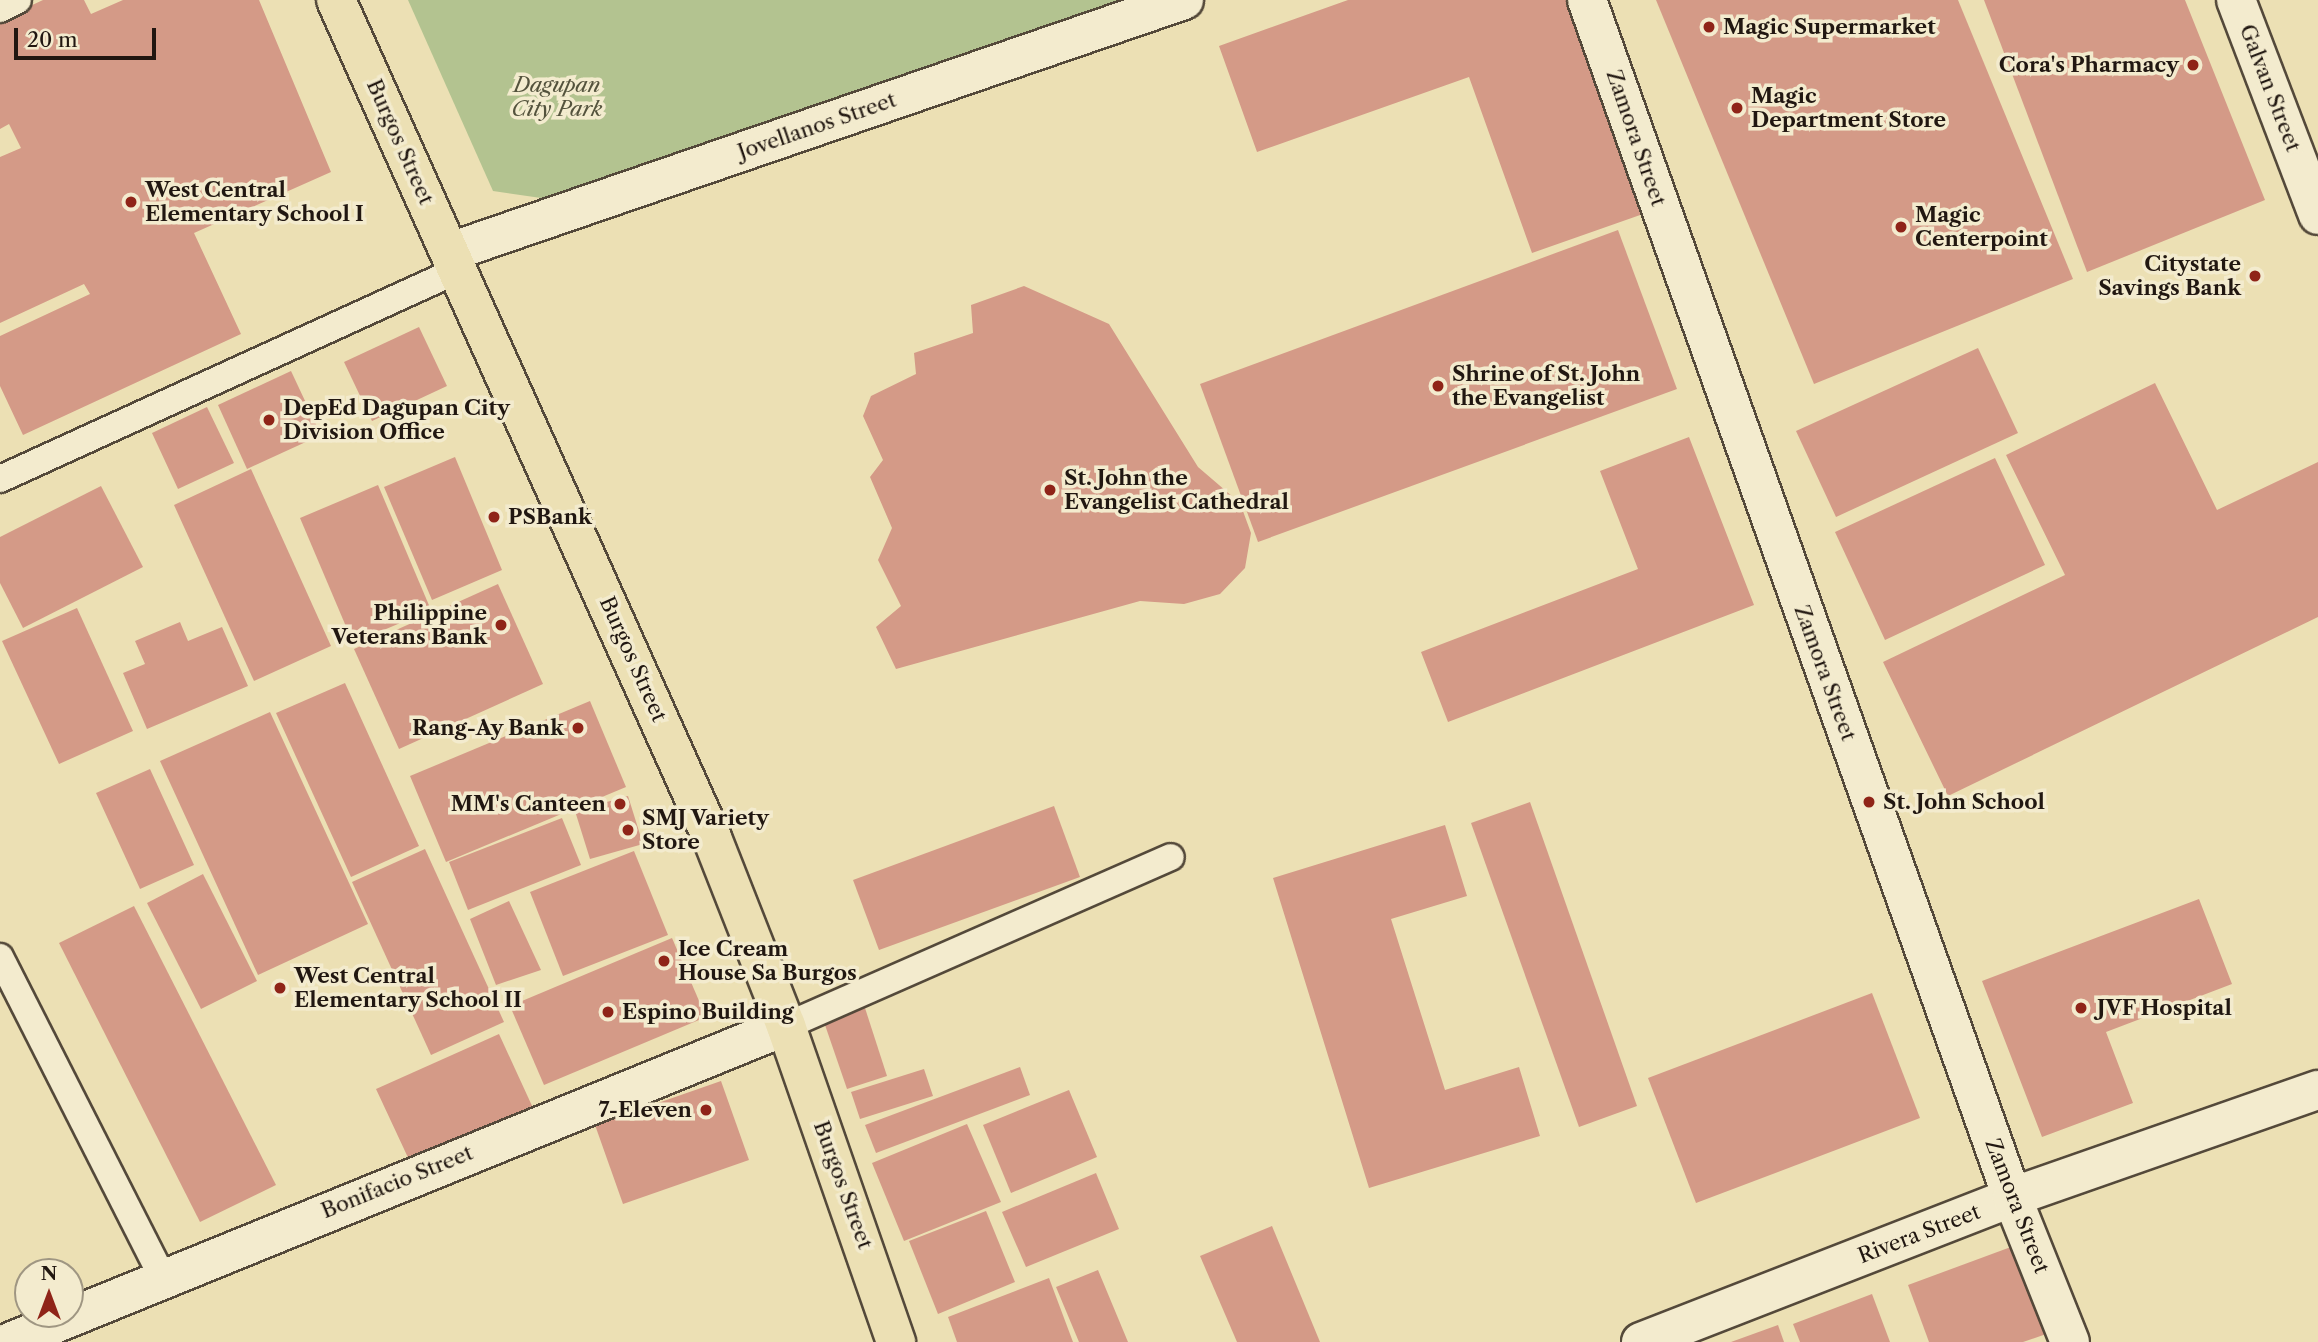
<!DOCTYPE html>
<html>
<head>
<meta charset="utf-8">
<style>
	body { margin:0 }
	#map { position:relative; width:2318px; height:1342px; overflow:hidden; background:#ece0b4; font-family:"Libre Caslon Text",serif }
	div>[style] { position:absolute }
	.green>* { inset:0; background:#b3c390 }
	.building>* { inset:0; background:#d49a87 }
	.roads { filter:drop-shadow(2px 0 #54493a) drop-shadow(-2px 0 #54493a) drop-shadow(0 2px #54493a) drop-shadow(0 -2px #54493a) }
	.service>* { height:26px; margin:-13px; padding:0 13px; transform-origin:13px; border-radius:13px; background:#f3ebce }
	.minor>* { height:38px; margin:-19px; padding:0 19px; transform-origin:19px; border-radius:19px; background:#f3ebce }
	.primary>* { height:38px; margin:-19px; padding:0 19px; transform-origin:19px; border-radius:19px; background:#ece0b4 }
	.dots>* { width:19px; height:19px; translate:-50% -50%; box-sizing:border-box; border:4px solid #f3ebce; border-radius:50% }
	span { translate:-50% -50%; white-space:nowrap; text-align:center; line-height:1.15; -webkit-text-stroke:7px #f3ebce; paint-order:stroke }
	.poi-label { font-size:21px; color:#211711; font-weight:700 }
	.left { translate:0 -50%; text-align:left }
	.right { translate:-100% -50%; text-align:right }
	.park-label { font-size:21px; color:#54533d; font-style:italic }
	.street-label { font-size:21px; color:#211711 }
	.north { position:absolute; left:14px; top:1258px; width:70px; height:70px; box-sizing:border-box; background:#f3ebce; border:2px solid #9f9682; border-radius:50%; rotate:0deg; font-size:19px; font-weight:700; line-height:28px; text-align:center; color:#211711 }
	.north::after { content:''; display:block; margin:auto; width:24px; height:32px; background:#8f2418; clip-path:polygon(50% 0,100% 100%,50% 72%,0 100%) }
	.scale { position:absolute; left:14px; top:28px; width:142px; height:32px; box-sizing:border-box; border:4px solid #211711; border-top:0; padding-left:9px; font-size:21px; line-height:24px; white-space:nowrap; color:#211711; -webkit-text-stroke:5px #f3ebce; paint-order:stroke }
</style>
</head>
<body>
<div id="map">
	<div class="green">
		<div style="clip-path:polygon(408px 0,1128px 0,555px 200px,493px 191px)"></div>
	</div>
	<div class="building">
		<div style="clip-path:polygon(43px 0,84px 0,91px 14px,123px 0,259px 0,331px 172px,194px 233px,241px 334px,23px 435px,0 386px,0 336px,90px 294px,84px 284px,0 323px,0 157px,21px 148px,9px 124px,0 129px,0 20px)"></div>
		<div style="clip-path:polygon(1348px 0,1566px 0,1643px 214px,1532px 253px,1469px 77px,1257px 152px,1219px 46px)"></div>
		<div style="clip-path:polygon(1656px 0,1958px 0,2073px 279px,1814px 384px)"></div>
		<div style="clip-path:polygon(1984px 0,2185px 0,2265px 200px,2087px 272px)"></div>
		<div style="clip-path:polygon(1618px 230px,1677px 389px,1258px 542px,1200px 384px)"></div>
		<div style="clip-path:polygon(1024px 286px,1109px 324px,1198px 467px,1240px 503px,1251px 533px,1245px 568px,1220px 594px,1184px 604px,1140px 601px,896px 669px,876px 627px,901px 606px,878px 560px,892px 528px,870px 477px,883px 460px,863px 416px,871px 396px,916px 374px,914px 353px,973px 333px,971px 305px)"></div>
		<div style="clip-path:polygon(419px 327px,447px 386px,372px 421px,344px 362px)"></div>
		<div style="clip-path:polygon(1978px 348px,2018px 433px,1836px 517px,1796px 431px)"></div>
		<div style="clip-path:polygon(291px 371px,321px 435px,247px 469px,218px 405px)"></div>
		<div style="clip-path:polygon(2155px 383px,2217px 510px,2318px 462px,2318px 617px,1948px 796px,1883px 662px,2065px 575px,2006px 455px)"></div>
		<div style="clip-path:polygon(207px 407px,234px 463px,178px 489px,152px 433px)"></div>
		<div style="clip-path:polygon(1689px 437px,1754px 605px,1448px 722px,1421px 652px,1638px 569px,1600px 471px)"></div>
		<div style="clip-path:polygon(455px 457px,502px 570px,432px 600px,384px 487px)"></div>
		<div style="clip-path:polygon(1995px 458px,2045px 565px,1885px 640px,1835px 532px)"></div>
		<div style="clip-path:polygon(251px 469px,331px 646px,254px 681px,174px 505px)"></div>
		<div style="clip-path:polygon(378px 485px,431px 610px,353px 643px,300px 518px)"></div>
		<div style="clip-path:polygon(101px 486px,143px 567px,23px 628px,0 583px,0 537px)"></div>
		<div style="clip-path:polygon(498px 584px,543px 684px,399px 749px,354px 649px)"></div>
		<div style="clip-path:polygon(77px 608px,133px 731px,59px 764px,2px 641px)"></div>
		<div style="clip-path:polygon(180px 622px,188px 641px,222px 627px,248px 686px,147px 729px,123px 673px,145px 664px,135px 641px)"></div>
		<div style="clip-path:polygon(345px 683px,419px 846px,351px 877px,276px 713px)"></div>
		<div style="clip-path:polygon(590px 701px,626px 787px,446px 862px,410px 776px)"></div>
		<div style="clip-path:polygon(270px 712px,368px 924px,258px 975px,160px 761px)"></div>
		<div style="clip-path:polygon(150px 769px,194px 865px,140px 889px,96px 793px)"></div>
		<div style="clip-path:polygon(628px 796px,643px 844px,590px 859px,575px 811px)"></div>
		<div style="clip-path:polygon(1530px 802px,1637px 1106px,1579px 1127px,1471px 823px)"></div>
		<div style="clip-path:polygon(1054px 806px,1080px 877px,879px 950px,853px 880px)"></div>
		<div style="clip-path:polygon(562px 818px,581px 865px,468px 910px,449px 862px)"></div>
		<div style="clip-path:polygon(1445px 825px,1467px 896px,1391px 919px,1445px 1090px,1519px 1067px,1540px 1136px,1369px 1188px,1273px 878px)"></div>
		<div style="clip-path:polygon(425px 849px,504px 1022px,431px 1055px,352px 882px)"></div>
		<div style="clip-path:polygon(634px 851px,668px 935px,563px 976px,530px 892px)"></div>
		<div style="clip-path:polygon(203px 874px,257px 981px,201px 1009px,147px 903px)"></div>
		<div style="clip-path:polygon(2199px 899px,2232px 984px,2106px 1032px,2133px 1103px,2042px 1137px,1982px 981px)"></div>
		<div style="clip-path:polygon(509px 901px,541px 970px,496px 985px,470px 919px)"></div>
		<div style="clip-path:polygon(134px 906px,276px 1185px,200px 1222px,59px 943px)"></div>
		<div style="clip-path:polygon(672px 938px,706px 1017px,544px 1085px,510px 1006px)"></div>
		<div style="clip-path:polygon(1872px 993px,1920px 1118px,1696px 1203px,1648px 1078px)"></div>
		<div style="clip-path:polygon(865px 1008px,887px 1076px,847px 1089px,824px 1022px)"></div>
		<div style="clip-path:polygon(499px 1034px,533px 1108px,411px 1164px,376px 1089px)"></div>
		<div style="clip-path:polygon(1020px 1067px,1030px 1095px,876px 1153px,865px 1125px)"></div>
		<div style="clip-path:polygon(924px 1069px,933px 1096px,860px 1119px,851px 1092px)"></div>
		<div style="clip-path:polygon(721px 1081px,749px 1160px,623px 1204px,595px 1125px)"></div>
		<div style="clip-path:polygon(1069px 1090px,1097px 1157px,1011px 1193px,983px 1125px)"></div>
		<div style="clip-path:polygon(967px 1124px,1001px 1202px,904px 1241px,872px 1163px)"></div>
		<div style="clip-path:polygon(1096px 1173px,1119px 1229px,1026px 1267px,1002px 1212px)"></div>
		<div style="clip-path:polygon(986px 1211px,1015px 1282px,938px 1314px,909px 1241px)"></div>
		<div style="clip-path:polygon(1272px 1226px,1320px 1342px,1237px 1342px,1200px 1256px)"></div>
		<div style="clip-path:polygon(2019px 1244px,2052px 1332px,2023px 1342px,1929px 1342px,1908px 1285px)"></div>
		<div style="clip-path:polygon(1098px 1270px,1128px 1342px,1079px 1342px,1056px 1287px)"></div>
		<div style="clip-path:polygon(1049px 1278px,1073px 1342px,957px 1342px,948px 1317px)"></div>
		<div style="clip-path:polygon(1872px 1294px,1890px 1342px,1800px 1342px,1793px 1324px)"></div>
		<div style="clip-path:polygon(1778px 1325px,1784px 1342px,1731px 1342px)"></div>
	</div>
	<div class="roads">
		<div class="service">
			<div style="left:0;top:9px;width:20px;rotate:-27deg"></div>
			<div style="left:0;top:479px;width:503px;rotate:-24.53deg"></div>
			<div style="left:0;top:957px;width:359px;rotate:63.1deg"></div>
			<div style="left:786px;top:1026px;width:420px;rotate:-23.7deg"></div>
		</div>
		<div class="minor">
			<div style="left:1587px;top:0;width:1270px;rotate:70.45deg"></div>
			<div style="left:2012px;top:1197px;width:156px;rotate:68.2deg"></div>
			<div style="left:2236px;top:0;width:230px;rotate:69.1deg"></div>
			<div style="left:450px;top:252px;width:776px;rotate:-18.95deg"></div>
			<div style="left:10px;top:1342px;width:838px;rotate:-22.16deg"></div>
			<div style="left:1641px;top:1342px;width:398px;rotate:-21.3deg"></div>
			<div style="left:2012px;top:1197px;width:324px;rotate:-19.3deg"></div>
		</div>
		<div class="primary">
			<div style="left:336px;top:0;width:918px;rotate:65.83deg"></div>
			<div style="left:712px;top:838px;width:202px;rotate:68.5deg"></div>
			<div style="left:786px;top:1026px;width:335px;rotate:70.8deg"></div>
		</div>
	</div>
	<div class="dots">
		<div style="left:1709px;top:27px;background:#8f2418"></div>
		<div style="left:2193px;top:65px;background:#8f2418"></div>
		<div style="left:1737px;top:108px;background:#8f2418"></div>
		<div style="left:131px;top:202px;background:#8f2418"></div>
		<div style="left:1901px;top:227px;background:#8f2418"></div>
		<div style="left:2255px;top:276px;background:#8f2418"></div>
		<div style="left:1438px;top:386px;background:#8f2418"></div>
		<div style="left:269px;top:420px;background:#8f2418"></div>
		<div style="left:1050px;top:490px;background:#8f2418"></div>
		<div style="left:494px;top:517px;background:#8f2418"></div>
		<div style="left:501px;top:625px;background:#8f2418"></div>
		<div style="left:578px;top:728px;background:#8f2418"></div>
		<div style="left:1869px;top:802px;background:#8f2418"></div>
		<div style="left:620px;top:804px;background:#8f2418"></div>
		<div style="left:628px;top:830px;background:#8f2418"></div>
		<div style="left:664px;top:961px;background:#8f2418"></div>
		<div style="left:280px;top:988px;background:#8f2418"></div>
		<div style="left:2081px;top:1008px;background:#8f2418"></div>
		<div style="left:608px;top:1012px;background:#8f2418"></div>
		<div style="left:706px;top:1110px;background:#8f2418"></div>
	</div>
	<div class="poi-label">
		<span class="left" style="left:1723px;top:27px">Magic Supermarket</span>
		<span class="right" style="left:2179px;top:65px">Cora's Pharmacy</span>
		<span class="left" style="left:1751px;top:108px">Magic<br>Department Store</span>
		<span class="left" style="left:145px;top:202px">West Central<br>Elementary School I</span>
		<span class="left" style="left:1915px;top:227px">Magic<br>Centerpoint</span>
		<span class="right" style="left:2241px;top:276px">Citystate<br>Savings Bank</span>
		<span class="left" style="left:1452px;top:386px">Shrine of St. John<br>the Evangelist</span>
		<span class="left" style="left:283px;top:420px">DepEd Dagupan City<br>Division Office</span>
		<span class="left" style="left:1064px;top:490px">St. John the<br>Evangelist Cathedral</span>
		<span class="left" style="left:508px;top:517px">PSBank</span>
		<span class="right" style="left:487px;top:625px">Philippine<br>Veterans Bank</span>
		<span class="right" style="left:564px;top:728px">Rang-Ay Bank</span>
		<span class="left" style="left:1883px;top:802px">St. John School</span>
		<span class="right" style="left:606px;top:804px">MM's Canteen</span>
		<span class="left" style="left:642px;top:830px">SMJ Variety<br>Store</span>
		<span class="left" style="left:678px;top:961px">Ice Cream<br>House Sa Burgos</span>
		<span class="left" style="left:294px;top:988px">West Central<br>Elementary School II</span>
		<span class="left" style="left:2097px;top:1008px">JVF Hospital</span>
		<span class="left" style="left:622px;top:1012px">Espino Building</span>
		<span class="right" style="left:692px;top:1110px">7-Eleven</span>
	</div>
	<div class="park-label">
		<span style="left:557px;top:97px">Dagupan<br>City Park</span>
	</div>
	<div class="street-label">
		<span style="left:2270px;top:88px;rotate:69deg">Galvan Street</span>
		<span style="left:817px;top:126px;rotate:-19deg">Jovellanos Street</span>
		<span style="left:1636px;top:138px;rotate:71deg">Zamora Street</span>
		<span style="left:400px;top:142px;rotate:66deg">Burgos Street</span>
		<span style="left:633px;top:659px;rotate:66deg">Burgos Street</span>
		<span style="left:1825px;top:673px;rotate:70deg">Zamora Street</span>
		<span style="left:397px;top:1182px;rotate:-22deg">Bonifacio Street</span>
		<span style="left:843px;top:1185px;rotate:70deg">Burgos Street</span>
		<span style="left:2017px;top:1206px;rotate:69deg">Zamora Street</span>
		<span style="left:1919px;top:1234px;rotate:-21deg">Rivera Street</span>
	</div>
	<div class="north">N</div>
	<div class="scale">20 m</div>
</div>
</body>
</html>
